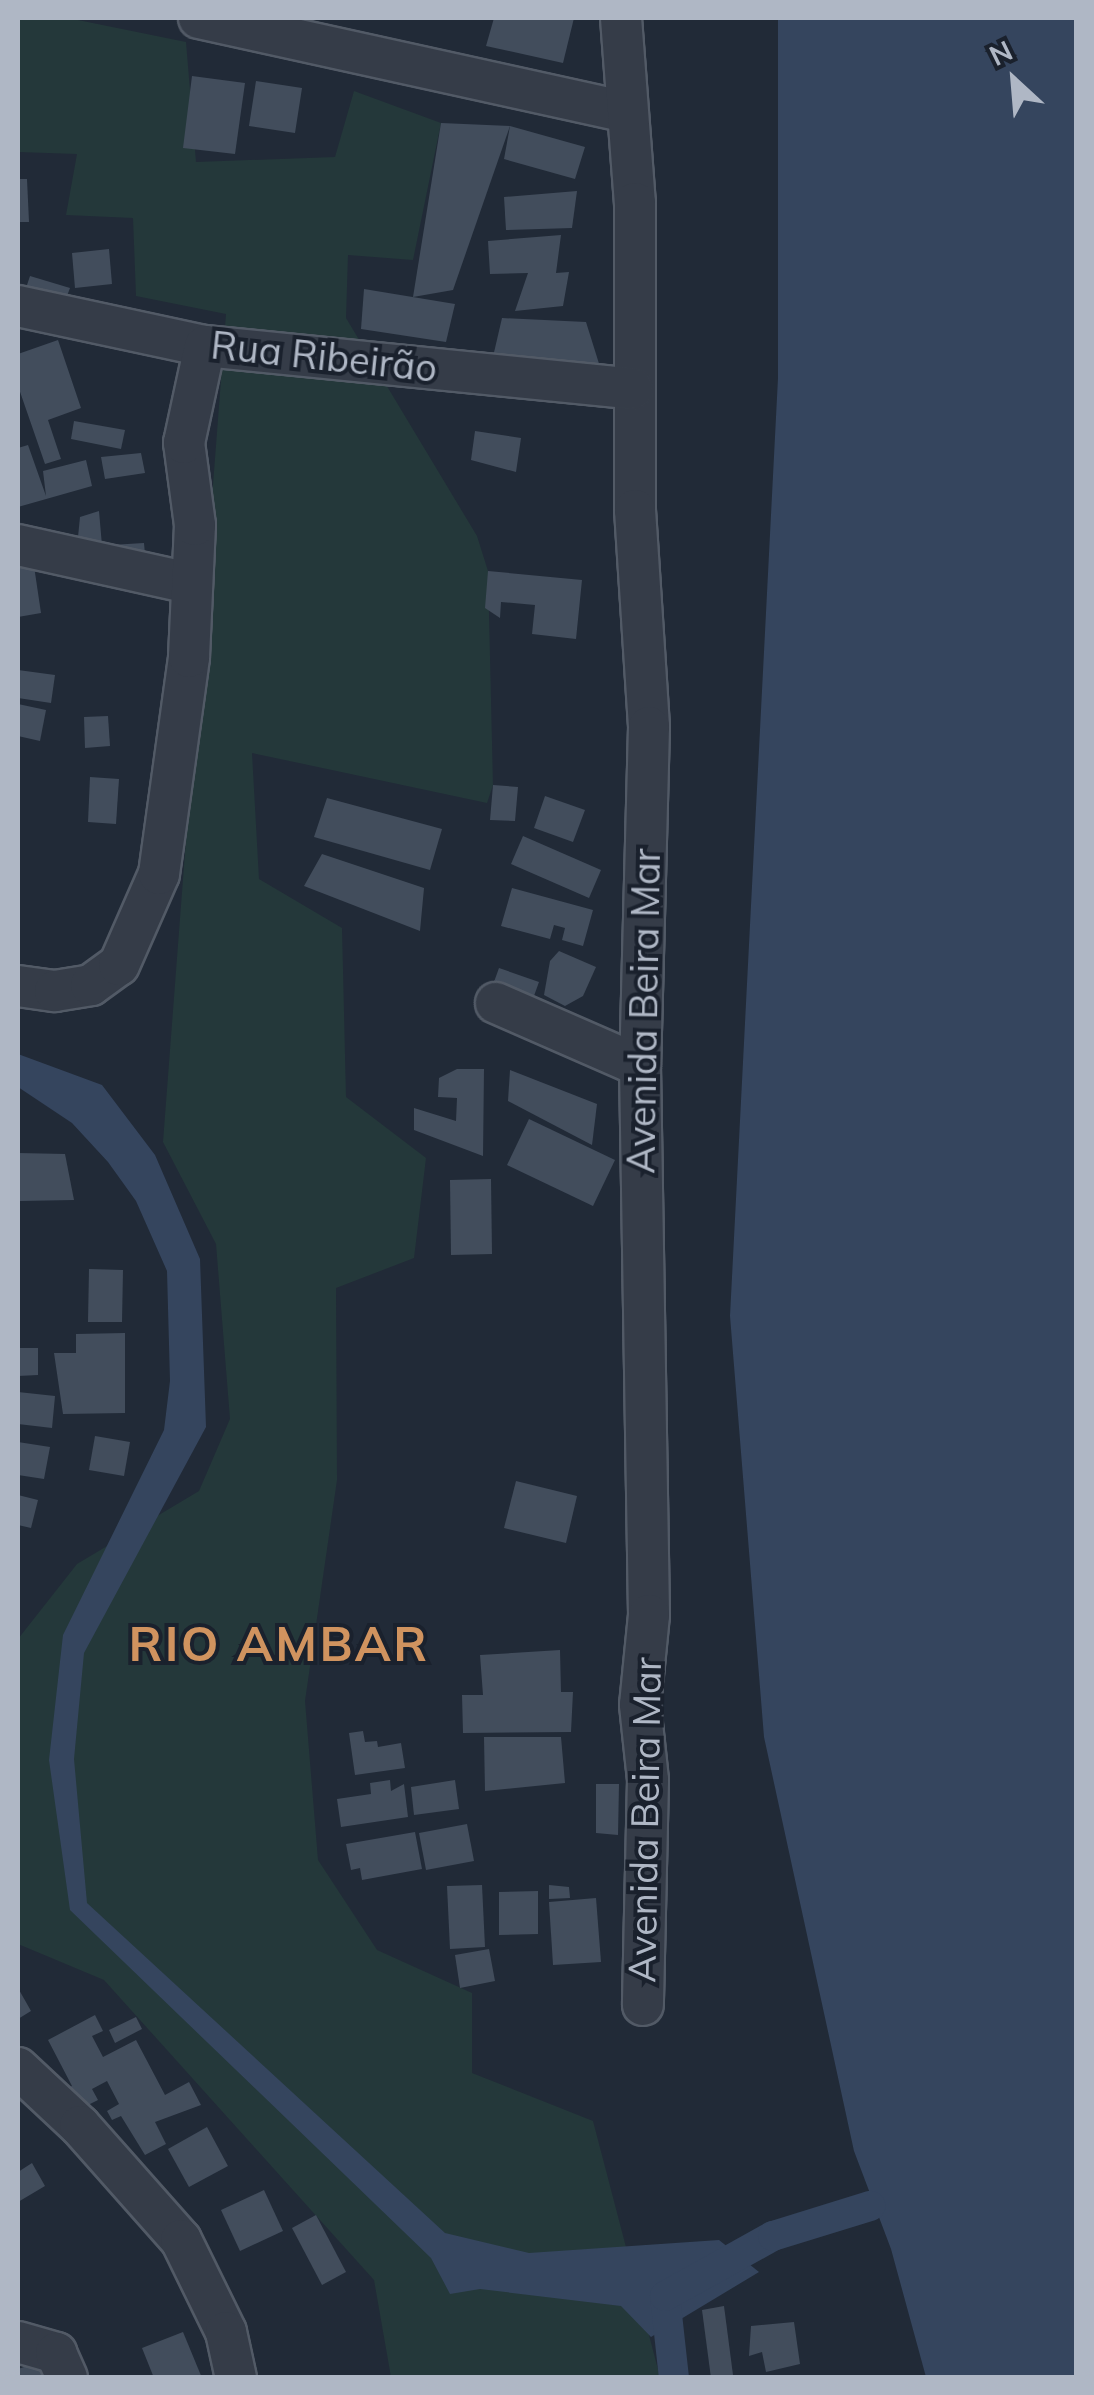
<!DOCTYPE html>
<html>
<head>
<meta charset="utf-8">
<style>
	body { margin:0 }
	#map { position:relative; width:1094px; height:2395px; overflow:hidden; background:#212a37; font-family:Mulish,sans-serif }
	div>[style] { position:absolute }
	.green>* { inset:0; background:#24383a }
	.water>* { inset:0; background:#35455e }
	.canal>* { height:30px; margin:-15px; padding:0 15px; transform-origin:15px; border-radius:15px; background:#35455e }
	.building>* { inset:0; background:#424d5c }
	.roads { filter:drop-shadow(2px 0 #525a66) drop-shadow(-2px 0 #525a66) drop-shadow(0 2px #525a66) drop-shadow(0 -2px #525a66) }
	.minor>* { height:40px; margin:-20px; padding:0 20px; transform-origin:20px; border-radius:20px; background:#353c48 }
	span { translate:-50% -50%; white-space:nowrap; text-align:center; line-height:1.15; -webkit-text-stroke:8px #1a212d; paint-order:stroke }
	.street-label { font-size:38px; color:#afb7c5 }
	.district-label { font-size:48px; color:#d0935f; font-weight:700; letter-spacing:2.5px }
	.frame { position:absolute; inset:0; border:20px solid #afb7c5; pointer-events:none }
	.north { position:absolute; left:964px; top:30px; width:100px; height:100px; -webkit-text-stroke:8px #1a212d; paint-order:stroke; rotate:334deg; font-size:28px; font-weight:700; line-height:40px; text-align:center; color:#afb7c5 }
	.north::after { content:''; display:block; margin:auto; width:35px; height:45px; background:#afb7c5; clip-path:polygon(50% 0,100% 100%,50% 72%,0 100%) }
</style>
</head>
<body>
<div id="map">
	<div class="green">
		<div style="clip-path:polygon(18px 18px,68px 18px,186px 42px,196px 162px,335px 157px,354px 91px,441px 123px,413px 260px,348px 255px,346px 318px,477px 536px,488px 571px,493px 785px,487px 803px,252px 753px,259px 879px,342px 928px,346px 1097px,426px 1158px,414px 1258px,336px 1288px,337px 1480px,305px 1701px,318px 1860px,377px 1950px,472px 1993px,472px 2073px,593px 2121px,660px 2377px,391px 2377px,374px 2280px,104px 1980px,18px 1944px,18px 1639px,77px 1564px,199px 1491px,230px 1419px,216px 1244px,163px 1142px,226px 314px,136px 296px,133px 218px,66px 215px,77px 154px,18px 152px)"></div>
	</div>
	<div class="water">
		<div style="clip-path:polygon(778px 18px,1076px 18px,1076px 2377px,926px 2377px,891px 2249px,854px 2151px,764px 1737px,730px 1316px,778px 378px)"></div>
		<div style="clip-path:polygon(18px 1054px,102px 1085px,155px 1155px,200px 1259px,206px 1427px,84px 1653px,74px 1759px,87px 1903px,445px 2233px,529px 2253px,719px 2240px,759px 2272px,651px 2337px,621px 2306px,480px 2289px,450px 2294px,431px 2258px,70px 1910px,49px 1760px,63px 1635px,164px 1430px,170px 1381px,167px 1271px,136px 1201px,108px 1162px,72px 1123px,18px 1087px)"></div>
	</div>
	<div class="canal">
		<div style="left:674px;top:2378px;width:82px;rotate:-96.3deg"></div>
		<div style="left:665px;top:2296px;width:124px;rotate:-29.1deg"></div>
		<div style="left:773px;top:2236px;width:102px;rotate:-17.2deg"></div>
	</div>
	<div class="building">
		<div style="clip-path:polygon(494px 18px,574px 18px,563px 63px,486px 46px)"></div>
		<div style="clip-path:polygon(192px 76px,245px 83px,235px 154px,183px 148px)"></div>
		<div style="clip-path:polygon(256px 81px,302px 88px,295px 133px,249px 126px)"></div>
		<div style="clip-path:polygon(441px 123px,510px 126px,453px 290px,413px 297px)"></div>
		<div style="clip-path:polygon(510px 126px,585px 147px,575px 179px,504px 159px)"></div>
		<div style="clip-path:polygon(18px 179px,27px 179px,29px 222px,18px 222px)"></div>
		<div style="clip-path:polygon(577px 191px,572px 228px,506px 230px,504px 197px)"></div>
		<div style="clip-path:polygon(561px 235px,556px 273px,569px 272px,563px 306px,515px 311px,528px 273px,490px 274px,488px 241px)"></div>
		<div style="clip-path:polygon(109px 249px,112px 284px,75px 288px,72px 253px)"></div>
		<div style="clip-path:polygon(30px 276px,70px 288px,64px 304px,25px 291px)"></div>
		<div style="clip-path:polygon(364px 289px,455px 304px,446px 342px,361px 329px)"></div>
		<div style="clip-path:polygon(502px 318px,586px 322px,601px 370px,489px 374px)"></div>
		<div style="clip-path:polygon(58px 340px,81px 408px,48px 420px,61px 459px,45px 464px,18px 386px,18px 354px)"></div>
		<div style="clip-path:polygon(74px 421px,125px 430px,121px 449px,71px 439px)"></div>
		<div style="clip-path:polygon(475px 431px,521px 438px,516px 472px,471px 460px)"></div>
		<div style="clip-path:polygon(28px 445px,46px 496px,43px 471px,86px 460px,92px 486px,18px 507px,18px 448px)"></div>
		<div style="clip-path:polygon(141px 453px,145px 473px,105px 479px,101px 457px)"></div>
		<div style="clip-path:polygon(99px 511px,103px 557px,77px 547px,80px 517px)"></div>
		<div style="clip-path:polygon(144px 543px,146px 566px,108px 560px,111px 545px)"></div>
		<div style="clip-path:polygon(34px 566px,41px 613px,18px 617px,18px 568px)"></div>
		<div style="clip-path:polygon(488px 571px,582px 580px,576px 639px,532px 634px,535px 605px,501px 602px,500px 618px,485px 608px)"></div>
		<div style="clip-path:polygon(18px 670px,55px 675px,51px 703px,18px 698px)"></div>
		<div style="clip-path:polygon(18px 704px,46px 710px,40px 741px,18px 736px)"></div>
		<div style="clip-path:polygon(108px 716px,110px 746px,85px 748px,84px 717px)"></div>
		<div style="clip-path:polygon(90px 777px,119px 779px,116px 824px,88px 822px)"></div>
		<div style="clip-path:polygon(493px 785px,518px 787px,515px 821px,490px 820px)"></div>
		<div style="clip-path:polygon(545px 796px,585px 810px,573px 842px,534px 828px)"></div>
		<div style="clip-path:polygon(327px 798px,442px 829px,430px 870px,314px 837px)"></div>
		<div style="clip-path:polygon(523px 836px,601px 870px,589px 898px,511px 864px)"></div>
		<div style="clip-path:polygon(322px 854px,424px 888px,420px 931px,304px 886px)"></div>
		<div style="clip-path:polygon(512px 888px,593px 910px,583px 946px,562px 940px,565px 928px,554px 925px,550px 939px,501px 926px)"></div>
		<div style="clip-path:polygon(559px 951px,596px 967px,583px 996px,565px 1006px,544px 995px,550px 961px)"></div>
		<div style="clip-path:polygon(499px 968px,539px 982px,530px 1007px,490px 993px)"></div>
		<div style="clip-path:polygon(457px 1069px,484px 1069px,483px 1156px,414px 1130px,414px 1108px,456px 1121px,457px 1098px,438px 1097px,439px 1078px)"></div>
		<div style="clip-path:polygon(510px 1070px,597px 1104px,592px 1145px,508px 1101px)"></div>
		<div style="clip-path:polygon(529px 1119px,615px 1160px,593px 1206px,507px 1165px)"></div>
		<div style="clip-path:polygon(18px 1153px,65px 1154px,74px 1200px,20px 1201px)"></div>
		<div style="clip-path:polygon(491px 1179px,492px 1254px,451px 1255px,450px 1180px)"></div>
		<div style="clip-path:polygon(89px 1269px,123px 1270px,122px 1322px,88px 1322px)"></div>
		<div style="clip-path:polygon(125px 1333px,125px 1413px,63px 1414px,54px 1353px,76px 1353px,76px 1334px)"></div>
		<div style="clip-path:polygon(18px 1348px,38px 1348px,38px 1375px,18px 1376px)"></div>
		<div style="clip-path:polygon(18px 1392px,55px 1396px,52px 1428px,18px 1424px)"></div>
		<div style="clip-path:polygon(95px 1436px,130px 1442px,124px 1476px,89px 1470px)"></div>
		<div style="clip-path:polygon(18px 1442px,50px 1447px,44px 1479px,18px 1475px)"></div>
		<div style="clip-path:polygon(516px 1481px,577px 1496px,566px 1543px,504px 1528px)"></div>
		<div style="clip-path:polygon(18px 1495px,38px 1500px,31px 1528px,18px 1525px)"></div>
		<div style="clip-path:polygon(560px 1650px,561px 1692px,573px 1692px,571px 1732px,463px 1733px,462px 1695px,483px 1695px,480px 1655px)"></div>
		<div style="clip-path:polygon(363px 1731px,365px 1742px,377px 1741px,378px 1747px,401px 1743px,405px 1768px,355px 1775px,349px 1733px)"></div>
		<div style="clip-path:polygon(484px 1737px,561px 1737px,565px 1783px,485px 1791px)"></div>
		<div style="clip-path:polygon(390px 1780px,391px 1791px,404px 1784px,408px 1817px,341px 1827px,337px 1799px,371px 1794px,370px 1783px)"></div>
		<div style="clip-path:polygon(455px 1780px,459px 1809px,414px 1815px,411px 1787px)"></div>
		<div style="clip-path:polygon(596px 1784px,619px 1784px,618px 1835px,596px 1833px)"></div>
		<div style="clip-path:polygon(467px 1824px,474px 1861px,426px 1870px,419px 1833px)"></div>
		<div style="clip-path:polygon(415px 1832px,422px 1869px,362px 1880px,360px 1868px,351px 1870px,346px 1844px)"></div>
		<div style="clip-path:polygon(482px 1885px,485px 1947px,450px 1949px,447px 1886px)"></div>
		<div style="clip-path:polygon(549px 1885px,569px 1887px,570px 1898px,549px 1899px)"></div>
		<div style="clip-path:polygon(538px 1891px,538px 1934px,499px 1935px,499px 1892px)"></div>
		<div style="clip-path:polygon(596px 1898px,601px 1962px,553px 1965px,549px 1902px)"></div>
		<div style="clip-path:polygon(489px 1949px,495px 1981px,460px 1988px,455px 1955px)"></div>
		<div style="clip-path:polygon(18px 1988px,31px 2011px,18px 2019px)"></div>
		<div style="clip-path:polygon(95px 2015px,103px 2031px,92px 2036px,103px 2057px,136px 2040px,165px 2095px,189px 2082px,201px 2105px,155px 2122px,166px 2144px,145px 2155px,121px 2116px,112px 2120px,107px 2111px,119px 2104px,107px 2081px,92px 2089px,98px 2100px,84px 2107px,64px 2090px,72px 2086px,48px 2040px)"></div>
		<div style="clip-path:polygon(136px 2017px,142px 2029px,115px 2043px,109px 2030px)"></div>
		<div style="clip-path:polygon(207px 2127px,228px 2166px,189px 2187px,168px 2149px)"></div>
		<div style="clip-path:polygon(32px 2163px,45px 2186px,18px 2202px,18px 2172px)"></div>
		<div style="clip-path:polygon(264px 2190px,283px 2231px,240px 2251px,221px 2210px)"></div>
		<div style="clip-path:polygon(316px 2215px,346px 2272px,322px 2285px,292px 2228px)"></div>
		<div style="clip-path:polygon(724px 2306px,733px 2375px,711px 2378px,702px 2310px)"></div>
		<div style="clip-path:polygon(794px 2322px,800px 2364px,766px 2372px,762px 2352px,749px 2356px,751px 2326px)"></div>
		<div style="clip-path:polygon(183px 2332px,202px 2378px,154px 2378px,142px 2348px)"></div>
		<div style="clip-path:polygon(39px 2362px,44px 2378px,18px 2378px,18px 2369px)"></div>
	</div>
	<div class="roads">
		<div class="minor">
			<div style="left:199px;top:18px;width:434px;rotate:12.4deg"></div>
			<div style="left:621px;top:18px;width:186px;rotate:85.7deg"></div>
			<div style="left:635px;top:203px;width:307px;rotate:90deg"></div>
			<div style="left:635px;top:510px;width:217px;rotate:86.3deg"></div>
			<div style="left:649px;top:727px;width:339px;rotate:91.5deg"></div>
			<div style="left:640px;top:1066px;width:549px;rotate:89.06deg"></div>
			<div style="left:649px;top:1615px;width:90px;rotate:95.7deg"></div>
			<div style="left:640px;top:1705px;width:75px;rotate:83.9deg"></div>
			<div style="left:648px;top:1780px;width:225px;rotate:91.3deg"></div>
			<div style="left:18px;top:306px;width:191px;rotate:12.1deg"></div>
			<div style="left:205px;top:346px;width:430px;rotate:5.7deg"></div>
			<div style="left:18px;top:545px;width:175px;rotate:12.5deg"></div>
			<div style="left:18px;top:986px;width:37px;rotate:8deg"></div>
			<div style="left:55px;top:991px;width:36px;rotate:-9deg"></div>
			<div style="left:91px;top:985px;width:34px;rotate:-36deg"></div>
			<div style="left:119px;top:965px;width:99px;rotate:-66.3deg"></div>
			<div style="left:159px;top:874px;width:219px;rotate:-82.1deg"></div>
			<div style="left:189px;top:657px;width:132px;rotate:-87.4deg"></div>
			<div style="left:195px;top:525px;width:83px;rotate:-97.6deg"></div>
			<div style="left:184px;top:443px;width:99px;rotate:-77.8deg"></div>
			<div style="left:496px;top:1003px;width:157px;rotate:23.6deg"></div>
			<div style="left:18px;top:2068px;width:85px;rotate:43.1deg"></div>
			<div style="left:80px;top:2126px;width:152px;rotate:48.5deg"></div>
			<div style="left:181px;top:2240px;width:102px;rotate:63.9deg"></div>
			<div style="left:226px;top:2332px;width:47px;rotate:77.7deg"></div>
			<div style="left:18px;top:2342px;width:40px;rotate:16deg"></div>
			<div style="left:56px;top:2353px;width:27px;rotate:66deg"></div>
		</div>
	</div>
	<div class="street-label">
		<span style="left:324px;top:357px;rotate:6deg">Rua Ribeirão</span>
		<span style="left:644px;top:1011px;rotate:-89deg">Avenida Beira Mar</span>
		<span style="left:645px;top:1820px;rotate:-89deg">Avenida Beira Mar</span>
	</div>
	<div class="district-label">
		<span style="left:279px;top:1644px">RIO AMBAR</span>
	</div>
	<div class="frame"></div>
	<div class="north">N</div>
</div>
</body>
</html>
